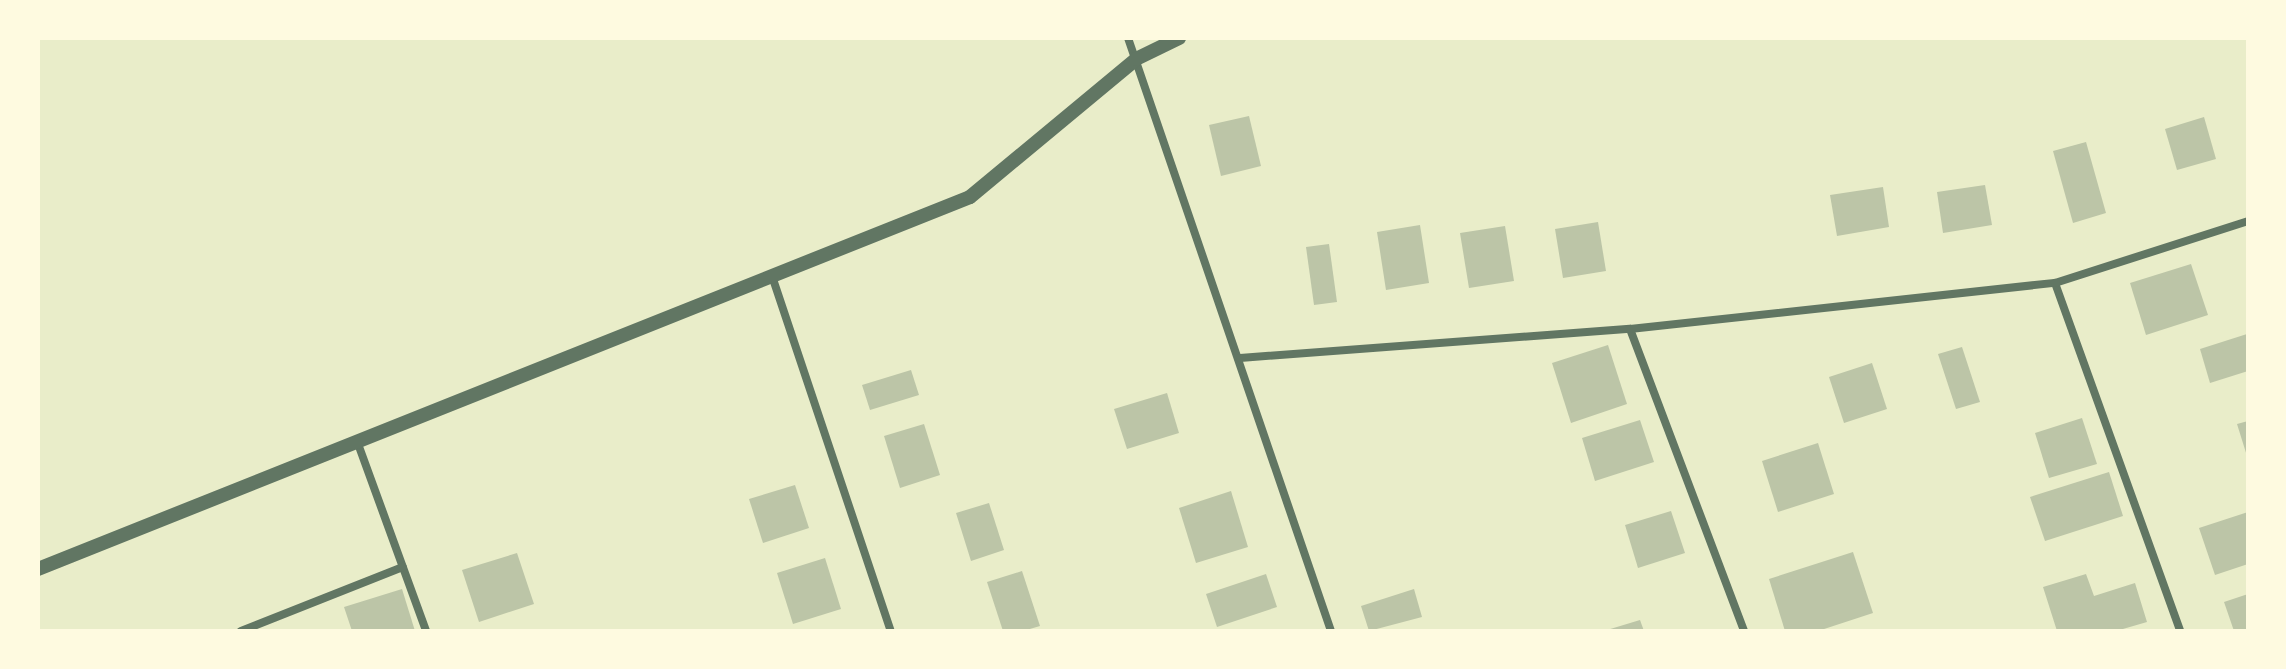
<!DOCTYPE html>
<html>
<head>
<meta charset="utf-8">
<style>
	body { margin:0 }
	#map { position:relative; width:2286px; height:669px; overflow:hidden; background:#e9edc9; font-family:"Fira Sans",sans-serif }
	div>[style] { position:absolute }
	.building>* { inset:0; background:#bcc5a7 }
	.minor>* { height:8px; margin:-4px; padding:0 4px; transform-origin:4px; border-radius:4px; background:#617663 }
	.tertiary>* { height:14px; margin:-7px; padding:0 7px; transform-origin:7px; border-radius:7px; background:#617663 }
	span { translate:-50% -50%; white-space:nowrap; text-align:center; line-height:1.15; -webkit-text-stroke:8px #fefae0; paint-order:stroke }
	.frame { position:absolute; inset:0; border:40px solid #fefae0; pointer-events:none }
</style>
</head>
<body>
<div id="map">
	<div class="building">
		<div style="clip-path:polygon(1249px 116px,1261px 166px,1221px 176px,1209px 125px)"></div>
		<div style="clip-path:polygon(2204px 117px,2216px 159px,2177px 170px,2165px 129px)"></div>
		<div style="clip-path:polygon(2086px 142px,2106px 213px,2073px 223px,2053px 151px)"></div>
		<div style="clip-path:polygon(1985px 185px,1992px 225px,1943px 233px,1937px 192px)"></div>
		<div style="clip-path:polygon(1883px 187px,1889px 227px,1837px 236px,1830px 195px)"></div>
		<div style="clip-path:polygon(1598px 222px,1606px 271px,1563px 278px,1555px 229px)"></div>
		<div style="clip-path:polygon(1420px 225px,1429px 283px,1386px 290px,1377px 232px)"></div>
		<div style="clip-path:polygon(1505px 226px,1514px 281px,1469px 288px,1460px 233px)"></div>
		<div style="clip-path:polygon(1329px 244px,1337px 302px,1314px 305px,1306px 247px)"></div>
		<div style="clip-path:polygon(2191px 264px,2208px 315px,2146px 335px,2130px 283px)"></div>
		<div style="clip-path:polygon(2247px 334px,2248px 371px,2210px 383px,2200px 349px)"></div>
		<div style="clip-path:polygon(1608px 345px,1627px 404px,1571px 423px,1552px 363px)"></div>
		<div style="clip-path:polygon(1962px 347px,1980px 402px,1956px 409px,1938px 354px)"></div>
		<div style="clip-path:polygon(1872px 363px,1887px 409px,1844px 423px,1829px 377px)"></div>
		<div style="clip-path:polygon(911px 370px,919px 395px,870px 410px,862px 385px)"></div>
		<div style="clip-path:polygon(1167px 393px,1179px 433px,1127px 449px,1114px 409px)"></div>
		<div style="clip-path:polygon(2082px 418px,2097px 464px,2049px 478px,2035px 433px)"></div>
		<div style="clip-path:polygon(1640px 420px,1654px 462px,1595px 481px,1582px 438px)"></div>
		<div style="clip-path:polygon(2248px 421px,2248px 456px,2247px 456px,2237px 424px)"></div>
		<div style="clip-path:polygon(924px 424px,940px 475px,900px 488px,884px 436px)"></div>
		<div style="clip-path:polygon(1818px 443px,1834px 494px,1778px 512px,1762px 461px)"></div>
		<div style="clip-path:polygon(2109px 472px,2123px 516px,2045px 541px,2030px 497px)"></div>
		<div style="clip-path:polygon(795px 485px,809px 528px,763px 543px,749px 499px)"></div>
		<div style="clip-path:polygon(1231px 491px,1248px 547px,1196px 563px,1179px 508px)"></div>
		<div style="clip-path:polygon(989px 503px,1004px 550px,971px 561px,956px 513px)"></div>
		<div style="clip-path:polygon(1671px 511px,1685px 553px,1638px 568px,1625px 525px)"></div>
		<div style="clip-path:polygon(2248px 512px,2248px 564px,2215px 575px,2199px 528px)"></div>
		<div style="clip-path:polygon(1853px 552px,1873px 613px,1818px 631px,1785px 631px,1769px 579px)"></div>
		<div style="clip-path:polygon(517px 553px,534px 604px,479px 622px,462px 570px)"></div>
		<div style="clip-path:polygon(825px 558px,841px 609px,793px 624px,777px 573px)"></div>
		<div style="clip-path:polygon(1022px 571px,1040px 626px,1023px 631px,1003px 631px,987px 582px)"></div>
		<div style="clip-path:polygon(1266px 574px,1277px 607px,1217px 627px,1206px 594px)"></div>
		<div style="clip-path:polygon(2086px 574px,2094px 596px,2135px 583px,2147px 622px,2116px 631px,2057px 631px,2043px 587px)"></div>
		<div style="clip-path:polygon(402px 589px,415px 631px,352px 631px,344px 607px)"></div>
		<div style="clip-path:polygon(1414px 589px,1422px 617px,1369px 631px,1361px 606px)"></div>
		<div style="clip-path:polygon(2248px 594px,2248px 631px,2234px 631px,2224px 602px)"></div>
		<div style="clip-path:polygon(1640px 620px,1644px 631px,1607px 631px,1607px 630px)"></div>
	</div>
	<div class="minor">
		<div style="left:1128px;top:38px;width:627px;rotate:71.1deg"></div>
		<div style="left:772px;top:276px;width:374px;rotate:71.5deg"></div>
		<div style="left:2055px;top:283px;width:370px;rotate:70.2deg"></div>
		<div style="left:1630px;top:329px;width:323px;rotate:69.3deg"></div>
		<div style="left:1240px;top:358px;width:391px;rotate:-4.3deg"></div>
		<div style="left:1630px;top:329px;width:427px;rotate:-6.2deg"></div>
		<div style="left:2055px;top:283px;width:203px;rotate:-17.8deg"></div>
		<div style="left:357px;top:441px;width:202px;rotate:70deg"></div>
		<div style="left:241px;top:631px;width:174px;rotate:-21.6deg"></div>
	</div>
	<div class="tertiary">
		<div style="left:38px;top:569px;width:1003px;rotate:-21.76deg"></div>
		<div style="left:970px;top:197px;width:216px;rotate:-39.7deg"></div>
		<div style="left:1136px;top:59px;width:48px;rotate:-26deg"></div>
	</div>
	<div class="frame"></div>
</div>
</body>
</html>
